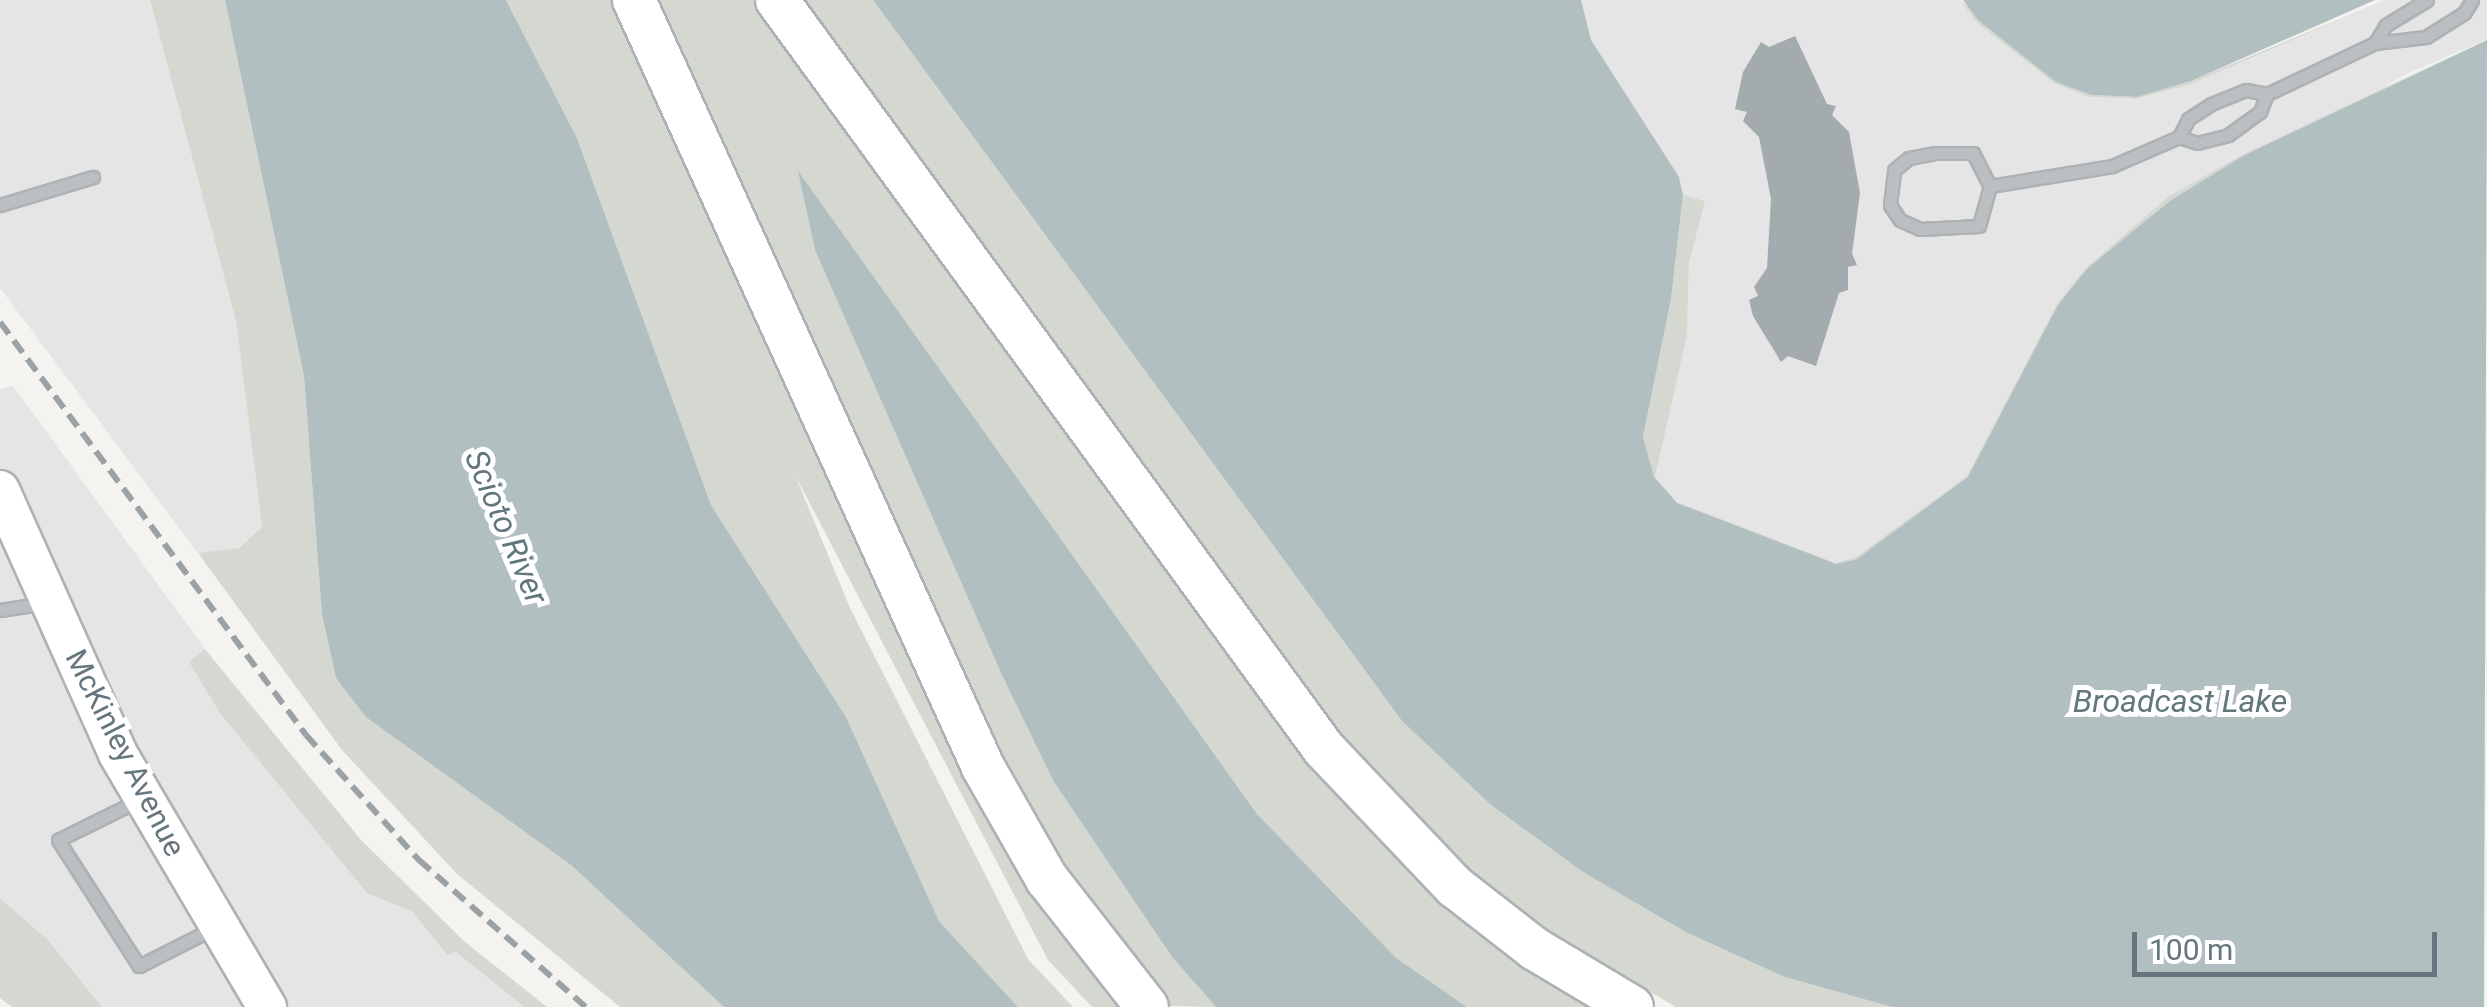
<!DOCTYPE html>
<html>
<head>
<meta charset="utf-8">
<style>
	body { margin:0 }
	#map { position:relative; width:2487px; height:1007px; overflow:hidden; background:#f4f3f0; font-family:Roboto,sans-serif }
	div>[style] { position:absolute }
	.built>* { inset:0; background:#e4e5e4 }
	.green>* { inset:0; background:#d4d8d0 }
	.water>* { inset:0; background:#b1bfc1 }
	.building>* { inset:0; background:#a3abaf }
	.roads { filter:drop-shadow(2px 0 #adb2b4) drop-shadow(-2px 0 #adb2b4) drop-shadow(0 2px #adb2b4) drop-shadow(0 -2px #adb2b4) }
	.lane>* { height:11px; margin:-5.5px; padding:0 5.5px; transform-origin:5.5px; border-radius:5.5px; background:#bbbfc2 }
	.primary>* { height:38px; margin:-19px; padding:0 19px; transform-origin:19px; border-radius:19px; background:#fff }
	.highway>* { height:42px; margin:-21px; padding:0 21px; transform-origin:21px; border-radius:21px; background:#fff }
	.rail>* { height:6px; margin-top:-3px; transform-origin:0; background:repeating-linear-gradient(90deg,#9ba2a6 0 15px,transparent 0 23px) }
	span { translate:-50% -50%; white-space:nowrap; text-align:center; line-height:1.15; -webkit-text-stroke:10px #fff; paint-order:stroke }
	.street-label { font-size:30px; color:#66767e }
	.water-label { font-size:32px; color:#62777b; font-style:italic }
	.scale { position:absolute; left:2132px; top:932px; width:305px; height:45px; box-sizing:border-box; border:5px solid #66767e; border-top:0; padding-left:12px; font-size:30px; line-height:35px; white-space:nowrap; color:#66767e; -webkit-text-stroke:8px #fff; paint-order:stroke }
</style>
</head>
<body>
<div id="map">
	<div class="built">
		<div style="clip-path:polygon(0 0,150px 0,236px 321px,262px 527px,239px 548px,198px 553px,0 288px)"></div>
		<div style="clip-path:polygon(1581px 0,1960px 0,1976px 22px,2090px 97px,2136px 99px,2191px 84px,2385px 0,2487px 0,2487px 39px,2402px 76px,2057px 304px,1967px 476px,1856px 557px,1836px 563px,1677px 502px,1655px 477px,1687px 336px,1689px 263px,1704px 201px,1683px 195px,1679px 177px,1614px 84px,1591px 40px)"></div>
		<div style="clip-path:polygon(13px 386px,205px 649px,189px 662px,367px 892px,414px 912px,448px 956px,455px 951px,524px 1007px,102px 1007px,48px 940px,0 898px,0 389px)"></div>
	</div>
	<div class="green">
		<div style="clip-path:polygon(150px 0,225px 0,304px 376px,322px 615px,336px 678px,571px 865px,724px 1007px,620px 1007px,457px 874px,342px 750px,198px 553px,239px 548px,262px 527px,236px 321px)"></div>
		<div style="clip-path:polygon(506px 0,615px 0,967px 777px,1124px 1007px,1092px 1007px,1048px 960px,795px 475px,850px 608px,1028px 959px,1073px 1007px,1018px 1007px,939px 921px,846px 717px,711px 505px,577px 138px)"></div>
		<div style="clip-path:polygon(654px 0,753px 0,1269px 712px,1345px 805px,1420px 881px,1601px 1007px,1467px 1007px,1396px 959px,1338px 901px,1257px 814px,799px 174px,815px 250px,1054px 782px,1172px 957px,1216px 1007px,1170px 1006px,1078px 895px,997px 757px)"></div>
		<div style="clip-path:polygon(795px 0,873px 0,1402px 721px,1491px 805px,1583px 872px,1785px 977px,1892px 1007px,1676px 1007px,1491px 898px,1315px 716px)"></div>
		<div style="clip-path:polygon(1960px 0,2056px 82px,2091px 95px,2136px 97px,2191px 81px,2385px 0,2191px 84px,2136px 99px,2090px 97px,2054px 83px,1976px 22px)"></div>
		<div style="clip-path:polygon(2487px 39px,2243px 156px,2058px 305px,2037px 352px,1968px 477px,1943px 500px,1857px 559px,1836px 564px,1769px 540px,1677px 503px,1654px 478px,1643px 437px,1671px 299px,1683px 195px,1705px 201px,1689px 263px,1687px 336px,1655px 477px,1677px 502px,1836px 563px,1856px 557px,1967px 476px,2057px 304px,2086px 268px,2168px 197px,2242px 155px)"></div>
		<div style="clip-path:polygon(205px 649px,361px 840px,465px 942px,547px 1007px,524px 1007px,455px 951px,448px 956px,413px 912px,367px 893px,220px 713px,189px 662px)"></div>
		<div style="clip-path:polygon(0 898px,48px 940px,102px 1007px,12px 1007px,0 998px)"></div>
	</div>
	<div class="water">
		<div style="clip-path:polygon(225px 0,506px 0,577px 138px,711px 505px,846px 717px,939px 921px,1018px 1007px,724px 1007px,571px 865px,366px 717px,336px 678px,322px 615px,304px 376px)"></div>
		<div style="clip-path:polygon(873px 0,1581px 0,1591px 40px,1679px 177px,1683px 195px,1671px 299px,1643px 437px,1654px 477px,1677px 503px,1836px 564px,1857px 559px,1968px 477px,2058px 305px,2087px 269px,2170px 201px,2243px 156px,2487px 40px,2484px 1007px,1892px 1007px,1785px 977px,1686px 932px,1583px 872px,1491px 805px,1402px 721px)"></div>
		<div style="clip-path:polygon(1963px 0,2375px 0,2191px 81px,2137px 97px,2091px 95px,2056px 82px,1978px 20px)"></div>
		<div style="clip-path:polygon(798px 171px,1257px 814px,1396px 958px,1467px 1007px,1216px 1007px,1172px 957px,1054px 782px,1002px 675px,815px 250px)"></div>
	</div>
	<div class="building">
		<div style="clip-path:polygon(1795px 36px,1827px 104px,1836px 106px,1832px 115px,1849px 132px,1860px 193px,1852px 254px,1857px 265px,1848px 267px,1848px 290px,1839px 293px,1816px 366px,1788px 356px,1781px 362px,1753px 316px,1749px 300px,1758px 296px,1754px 287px,1767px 268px,1771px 199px,1759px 137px,1743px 121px,1747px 112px,1735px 109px,1743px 72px,1761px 42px,1769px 47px)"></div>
	</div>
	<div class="roads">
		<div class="lane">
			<div style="left:2375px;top:43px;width:21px;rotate:-59deg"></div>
			<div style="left:2386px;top:25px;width:48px;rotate:-31.4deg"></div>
			<div style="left:2179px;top:137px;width:19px;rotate:18deg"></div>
			<div style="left:2197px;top:143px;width:32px;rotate:-14deg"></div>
			<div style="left:2228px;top:135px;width:39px;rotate:-36deg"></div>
			<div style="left:2260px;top:112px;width:19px;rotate:-69deg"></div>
			<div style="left:1935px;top:153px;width:38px"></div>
			<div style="left:1973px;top:153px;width:37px;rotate:63deg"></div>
			<div style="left:1990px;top:186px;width:41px;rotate:105.4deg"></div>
			<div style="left:1979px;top:226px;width:59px;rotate:177.1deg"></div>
			<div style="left:1920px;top:229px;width:22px;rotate:-156deg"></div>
			<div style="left:1900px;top:220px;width:18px;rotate:-124deg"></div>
			<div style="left:1890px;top:205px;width:35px;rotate:-83deg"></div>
			<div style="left:1894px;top:170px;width:19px;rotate:-39deg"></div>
			<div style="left:1909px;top:158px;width:26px;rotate:-11deg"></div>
			<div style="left:1990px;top:186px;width:124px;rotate:-9.3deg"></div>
			<div style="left:2112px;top:166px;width:73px;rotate:-23.4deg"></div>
			<div style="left:2179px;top:137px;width:20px;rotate:-63deg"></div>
			<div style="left:2188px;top:119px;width:27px;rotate:-33deg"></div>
			<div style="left:2211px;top:104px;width:38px;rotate:-22deg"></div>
			<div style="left:2246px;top:90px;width:21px;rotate:11deg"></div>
			<div style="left:2267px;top:94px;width:119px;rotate:-25.3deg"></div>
			<div style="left:2375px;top:43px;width:51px;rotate:-6.7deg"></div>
			<div style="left:2426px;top:37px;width:45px;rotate:-32.3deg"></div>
			<div style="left:2464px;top:13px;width:15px;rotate:-58deg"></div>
			<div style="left:0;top:205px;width:97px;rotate:-16.8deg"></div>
			<div style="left:0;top:610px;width:46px;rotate:-8.8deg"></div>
			<div style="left:137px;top:801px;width:88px;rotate:153.7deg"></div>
			<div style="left:58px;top:840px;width:150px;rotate:57.3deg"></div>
			<div style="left:139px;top:966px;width:84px;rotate:-26.9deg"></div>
		</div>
		<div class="primary">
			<div style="left:0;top:490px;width:289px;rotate:65.9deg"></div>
			<div style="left:118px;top:754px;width:294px;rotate:59.5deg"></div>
		</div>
		<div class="highway">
			<div style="left:634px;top:0;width:843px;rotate:65.53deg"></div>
			<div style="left:983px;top:767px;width:129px;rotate:60.3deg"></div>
			<div style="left:1047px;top:879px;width:162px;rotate:52deg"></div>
			<div style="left:777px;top:0;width:927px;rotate:53.86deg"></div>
			<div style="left:1324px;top:749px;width:189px;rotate:46.5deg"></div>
			<div style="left:1454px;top:886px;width:103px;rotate:37.9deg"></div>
			<div style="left:1535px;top:949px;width:113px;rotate:30.9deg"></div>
		</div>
	</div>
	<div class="rail">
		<div style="left:0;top:322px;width:514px;rotate:53.46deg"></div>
		<div style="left:306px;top:735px;width:169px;rotate:47.9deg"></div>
		<div style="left:419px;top:860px;width:222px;rotate:41.4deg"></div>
	</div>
	<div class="street-label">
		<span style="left:125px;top:753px;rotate:63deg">McKinley Avenue</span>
	</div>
	<div class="water-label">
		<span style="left:506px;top:527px;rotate:67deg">Scioto River</span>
		<span style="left:2180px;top:701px">Broadcast Lake</span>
	</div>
	<div class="scale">100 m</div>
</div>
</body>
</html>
